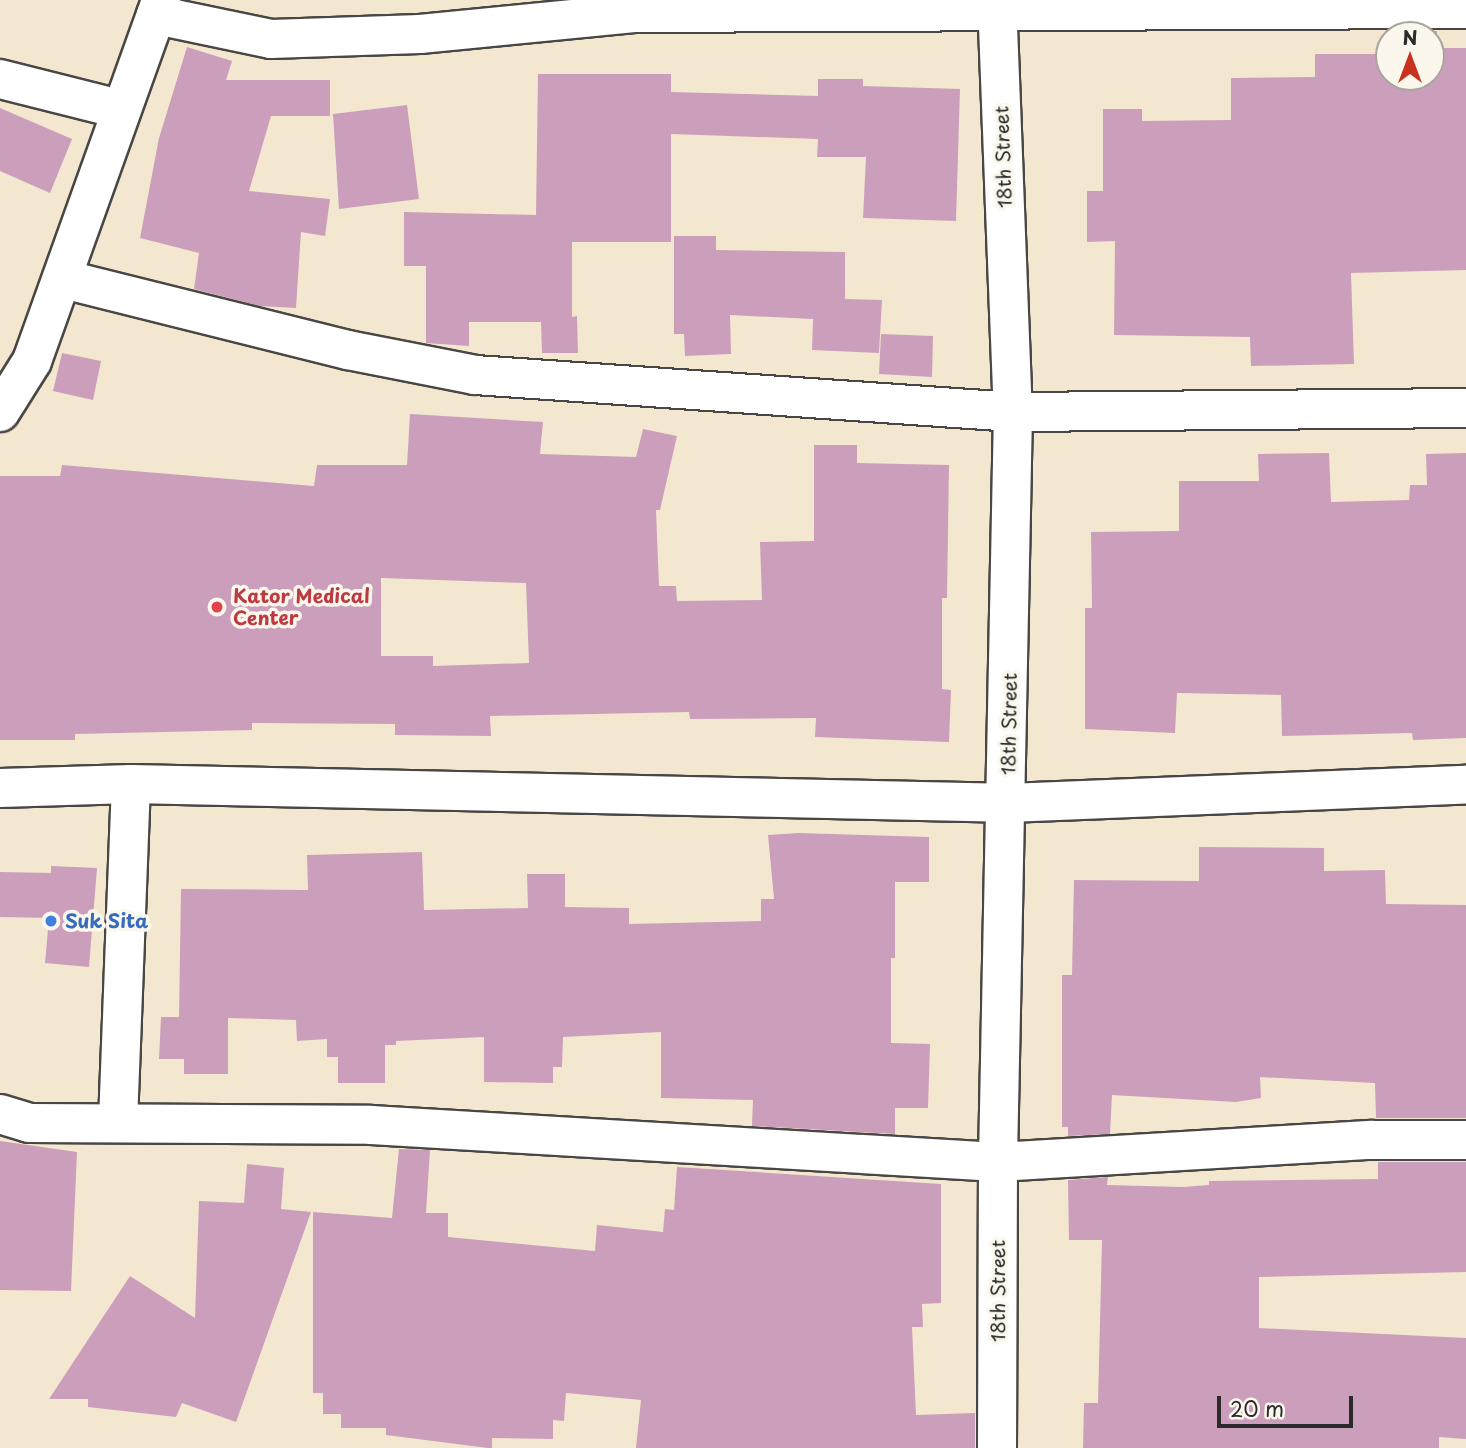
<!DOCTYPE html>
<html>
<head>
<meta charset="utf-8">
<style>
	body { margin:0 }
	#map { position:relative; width:1466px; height:1448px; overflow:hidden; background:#f4e7cf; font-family:"Playpen Sans",sans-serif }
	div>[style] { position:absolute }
	.building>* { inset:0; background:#cb9fbc }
	.roads { filter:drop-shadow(2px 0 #494744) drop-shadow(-2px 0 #494744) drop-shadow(0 2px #494744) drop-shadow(0 -2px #494744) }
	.minor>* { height:38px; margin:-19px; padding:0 19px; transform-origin:19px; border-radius:19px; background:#fff }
	.dots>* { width:19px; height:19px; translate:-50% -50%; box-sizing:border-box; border:4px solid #fbf7ec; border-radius:50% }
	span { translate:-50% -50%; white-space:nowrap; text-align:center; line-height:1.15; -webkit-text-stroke:7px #fbf7ec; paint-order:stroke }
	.street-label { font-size:19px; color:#2b2b2b }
	.health-label { font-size:19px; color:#be3a42; font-weight:700 }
	.left { translate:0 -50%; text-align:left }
	.shop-label { font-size:19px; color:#366cbe; font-weight:700 }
	.north { position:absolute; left:1375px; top:21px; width:70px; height:70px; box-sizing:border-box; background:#fbf7ec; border:2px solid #a8a59f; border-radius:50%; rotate:0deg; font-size:19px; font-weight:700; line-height:28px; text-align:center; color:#2b2b2b }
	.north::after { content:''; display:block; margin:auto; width:24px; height:32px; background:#c8321e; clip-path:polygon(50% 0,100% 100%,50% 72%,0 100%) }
	.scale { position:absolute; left:1217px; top:1396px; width:136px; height:32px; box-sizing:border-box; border:4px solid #2b2b2b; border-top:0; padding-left:9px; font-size:21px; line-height:24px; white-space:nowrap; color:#2b2b2b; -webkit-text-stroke:5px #fbf7ec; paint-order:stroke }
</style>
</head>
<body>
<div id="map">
	<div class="building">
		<div style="clip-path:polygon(1393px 31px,1437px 31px,1437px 48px,1466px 48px,1466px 270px,1351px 273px,1354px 364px,1251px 366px,1250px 337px,1114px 335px,1115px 241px,1087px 242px,1087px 191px,1103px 191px,1103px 109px,1142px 109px,1142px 121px,1231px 120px,1231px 78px,1315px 77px,1315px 54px,1389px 54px,1389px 77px,1431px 77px,1431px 35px,1393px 35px)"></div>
		<div style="clip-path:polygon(187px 47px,232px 61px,226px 80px,330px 80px,330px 116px,271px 116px,249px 191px,330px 199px,325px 236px,301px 232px,296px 308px,260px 306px,194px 289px,199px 253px,140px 238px,159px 138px)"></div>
		<div style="clip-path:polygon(538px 74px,671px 74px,671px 92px,818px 96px,818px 79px,863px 79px,863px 86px,960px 89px,956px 221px,863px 218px,866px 157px,817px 157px,818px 139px,671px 134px,671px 242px,572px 242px,572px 317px,577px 316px,578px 353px,542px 353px,541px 322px,469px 322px,469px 346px,426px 343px,426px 266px,404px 266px,404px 212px,536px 215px)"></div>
		<div style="clip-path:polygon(407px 105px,419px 199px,339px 209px,333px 114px)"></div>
		<div style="clip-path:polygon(0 108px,72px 139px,50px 193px,0 171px)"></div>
		<div style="clip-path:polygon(674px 236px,716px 236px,716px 250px,845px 252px,845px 299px,882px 300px,879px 353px,812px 350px,813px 319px,730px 315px,731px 354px,685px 356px,684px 334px,674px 334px)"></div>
		<div style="clip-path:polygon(881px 334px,933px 336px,932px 377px,879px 374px)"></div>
		<div style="clip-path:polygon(62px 353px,101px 361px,93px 400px,53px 391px)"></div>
		<div style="clip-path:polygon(evenodd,410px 414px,543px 422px,540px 454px,636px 457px,643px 429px,677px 436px,660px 510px,656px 510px,659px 586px,676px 586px,677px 601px,762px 600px,760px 542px,814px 541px,814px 445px,857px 445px,857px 463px,949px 465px,947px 598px,942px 598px,942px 689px,951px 690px,949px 742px,815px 737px,816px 718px,690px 719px,689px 712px,490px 716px,491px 736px,395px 735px,395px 724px,252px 723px,252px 730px,75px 734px,75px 740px,0 740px,0 476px,60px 476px,62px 465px,314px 486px,317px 465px,407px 465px,410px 414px,381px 578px,526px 583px,529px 663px,433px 666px,433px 656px,381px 656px,381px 578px)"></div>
		<div style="clip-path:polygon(1329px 453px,1331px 502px,1409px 500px,1410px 485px,1427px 485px,1426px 454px,1466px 453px,1466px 738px,1413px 740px,1412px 733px,1282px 736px,1281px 695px,1177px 693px,1175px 733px,1085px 729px,1085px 608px,1092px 608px,1091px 532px,1179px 531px,1179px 481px,1259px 481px,1258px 454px)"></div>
		<div style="clip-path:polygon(798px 833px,929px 837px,929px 882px,895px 882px,895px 958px,891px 958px,891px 1043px,930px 1044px,928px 1108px,895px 1108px,895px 1134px,752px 1126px,753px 1100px,661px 1098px,661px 1032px,563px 1037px,562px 1067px,553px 1067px,553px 1083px,484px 1082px,484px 1037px,396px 1041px,396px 1045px,385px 1045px,385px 1083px,338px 1083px,338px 1057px,327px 1057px,327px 1039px,297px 1041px,296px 1020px,228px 1018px,228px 1074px,184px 1074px,184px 1059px,159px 1059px,161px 1017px,179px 1017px,181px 889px,308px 890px,307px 855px,422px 852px,424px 910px,528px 908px,527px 874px,565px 874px,565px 907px,629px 908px,629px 924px,761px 921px,761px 899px,774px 899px,768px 835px)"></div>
		<div style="clip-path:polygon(1199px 847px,1324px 848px,1324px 871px,1385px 870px,1386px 904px,1466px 905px,1466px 1118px,1376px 1118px,1375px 1083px,1260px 1077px,1261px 1098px,1236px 1102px,1112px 1095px,1110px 1134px,1068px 1136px,1068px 1127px,1062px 1127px,1062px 975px,1072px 975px,1074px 880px,1199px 881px)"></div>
		<div style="clip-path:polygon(51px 866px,97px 868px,89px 967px,45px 963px,49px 918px,0 917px,0 872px,51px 873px)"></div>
		<div style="clip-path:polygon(0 1141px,77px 1152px,71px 1291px,0 1290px)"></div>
		<div style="clip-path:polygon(399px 1149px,430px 1150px,426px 1213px,448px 1213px,448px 1237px,595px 1251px,597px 1225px,663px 1232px,665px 1209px,674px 1210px,677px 1167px,941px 1184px,941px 1303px,922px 1304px,923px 1327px,912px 1327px,916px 1415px,975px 1413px,975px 1448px,636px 1448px,641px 1400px,566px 1393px,564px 1421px,553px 1420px,553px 1439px,492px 1438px,492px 1448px,488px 1448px,386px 1435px,386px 1428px,341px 1428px,341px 1414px,323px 1414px,323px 1393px,313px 1393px,313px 1212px,392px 1218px)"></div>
		<div style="clip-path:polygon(1378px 1162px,1466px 1162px,1466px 1272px,1259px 1277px,1259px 1328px,1466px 1338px,1466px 1439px,1439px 1437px,1439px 1448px,1083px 1448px,1084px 1403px,1098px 1403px,1102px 1240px,1069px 1240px,1068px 1180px,1108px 1177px,1107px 1185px,1183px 1187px,1209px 1185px,1209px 1181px,1378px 1179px)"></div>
		<div style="clip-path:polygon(247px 1164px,284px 1168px,281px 1209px,311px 1212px,236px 1422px,182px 1403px,176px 1417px,88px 1407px,88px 1399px,49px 1399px,130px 1276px,195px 1318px,199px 1201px,244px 1203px)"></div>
	</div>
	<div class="roads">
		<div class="minor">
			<div style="left:997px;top:0;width:412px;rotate:87.8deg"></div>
			<div style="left:1013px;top:412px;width:750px;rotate:91.15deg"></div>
			<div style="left:998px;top:1162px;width:286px;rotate:90.2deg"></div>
			<div style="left:156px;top:15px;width:117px;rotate:11.8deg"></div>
			<div style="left:271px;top:39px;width:149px;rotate:-1.9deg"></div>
			<div style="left:420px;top:34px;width:215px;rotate:-5.6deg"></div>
			<div style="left:634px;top:13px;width:832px;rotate:-0.28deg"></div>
			<div style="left:0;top:79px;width:123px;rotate:14.1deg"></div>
			<div style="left:63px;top:279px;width:294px;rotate:14deg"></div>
			<div style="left:348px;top:350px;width:129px;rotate:11.1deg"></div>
			<div style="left:475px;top:375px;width:539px;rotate:3.93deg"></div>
			<div style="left:1013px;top:412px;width:453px;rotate:-0.5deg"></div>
			<div style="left:0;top:412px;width:60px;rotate:-57.9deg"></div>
			<div style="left:32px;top:361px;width:383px;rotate:-70.3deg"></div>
			<div style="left:0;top:788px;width:131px;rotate:-1.7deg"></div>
			<div style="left:131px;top:784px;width:877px;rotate:1.24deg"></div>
			<div style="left:1008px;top:803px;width:458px;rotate:-2.3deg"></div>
			<div style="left:0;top:1114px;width:30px;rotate:17deg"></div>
			<div style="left:29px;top:1123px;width:342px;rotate:0.3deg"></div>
			<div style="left:371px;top:1125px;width:628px;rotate:3.38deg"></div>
			<div style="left:998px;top:1162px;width:375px;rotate:-3.4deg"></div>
			<div style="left:1372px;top:1140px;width:94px"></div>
			<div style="left:118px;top:1122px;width:338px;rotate:-87.8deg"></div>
		</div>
	</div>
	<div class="dots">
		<div style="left:217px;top:607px;background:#e0444e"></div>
		<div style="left:51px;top:921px;background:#3f7fe0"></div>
	</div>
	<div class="street-label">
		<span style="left:1003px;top:157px;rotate:-92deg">18th Street</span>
		<span style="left:1009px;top:724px;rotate:-89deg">18th Street</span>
		<span style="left:998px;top:1291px;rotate:-90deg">18th Street</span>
	</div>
	<div class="health-label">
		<span class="left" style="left:233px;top:607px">Kator Medical<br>Center</span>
	</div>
	<div class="shop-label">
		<span class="left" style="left:65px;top:921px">Suk Sita</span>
	</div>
	<div class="north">N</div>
	<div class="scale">20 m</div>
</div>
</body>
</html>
